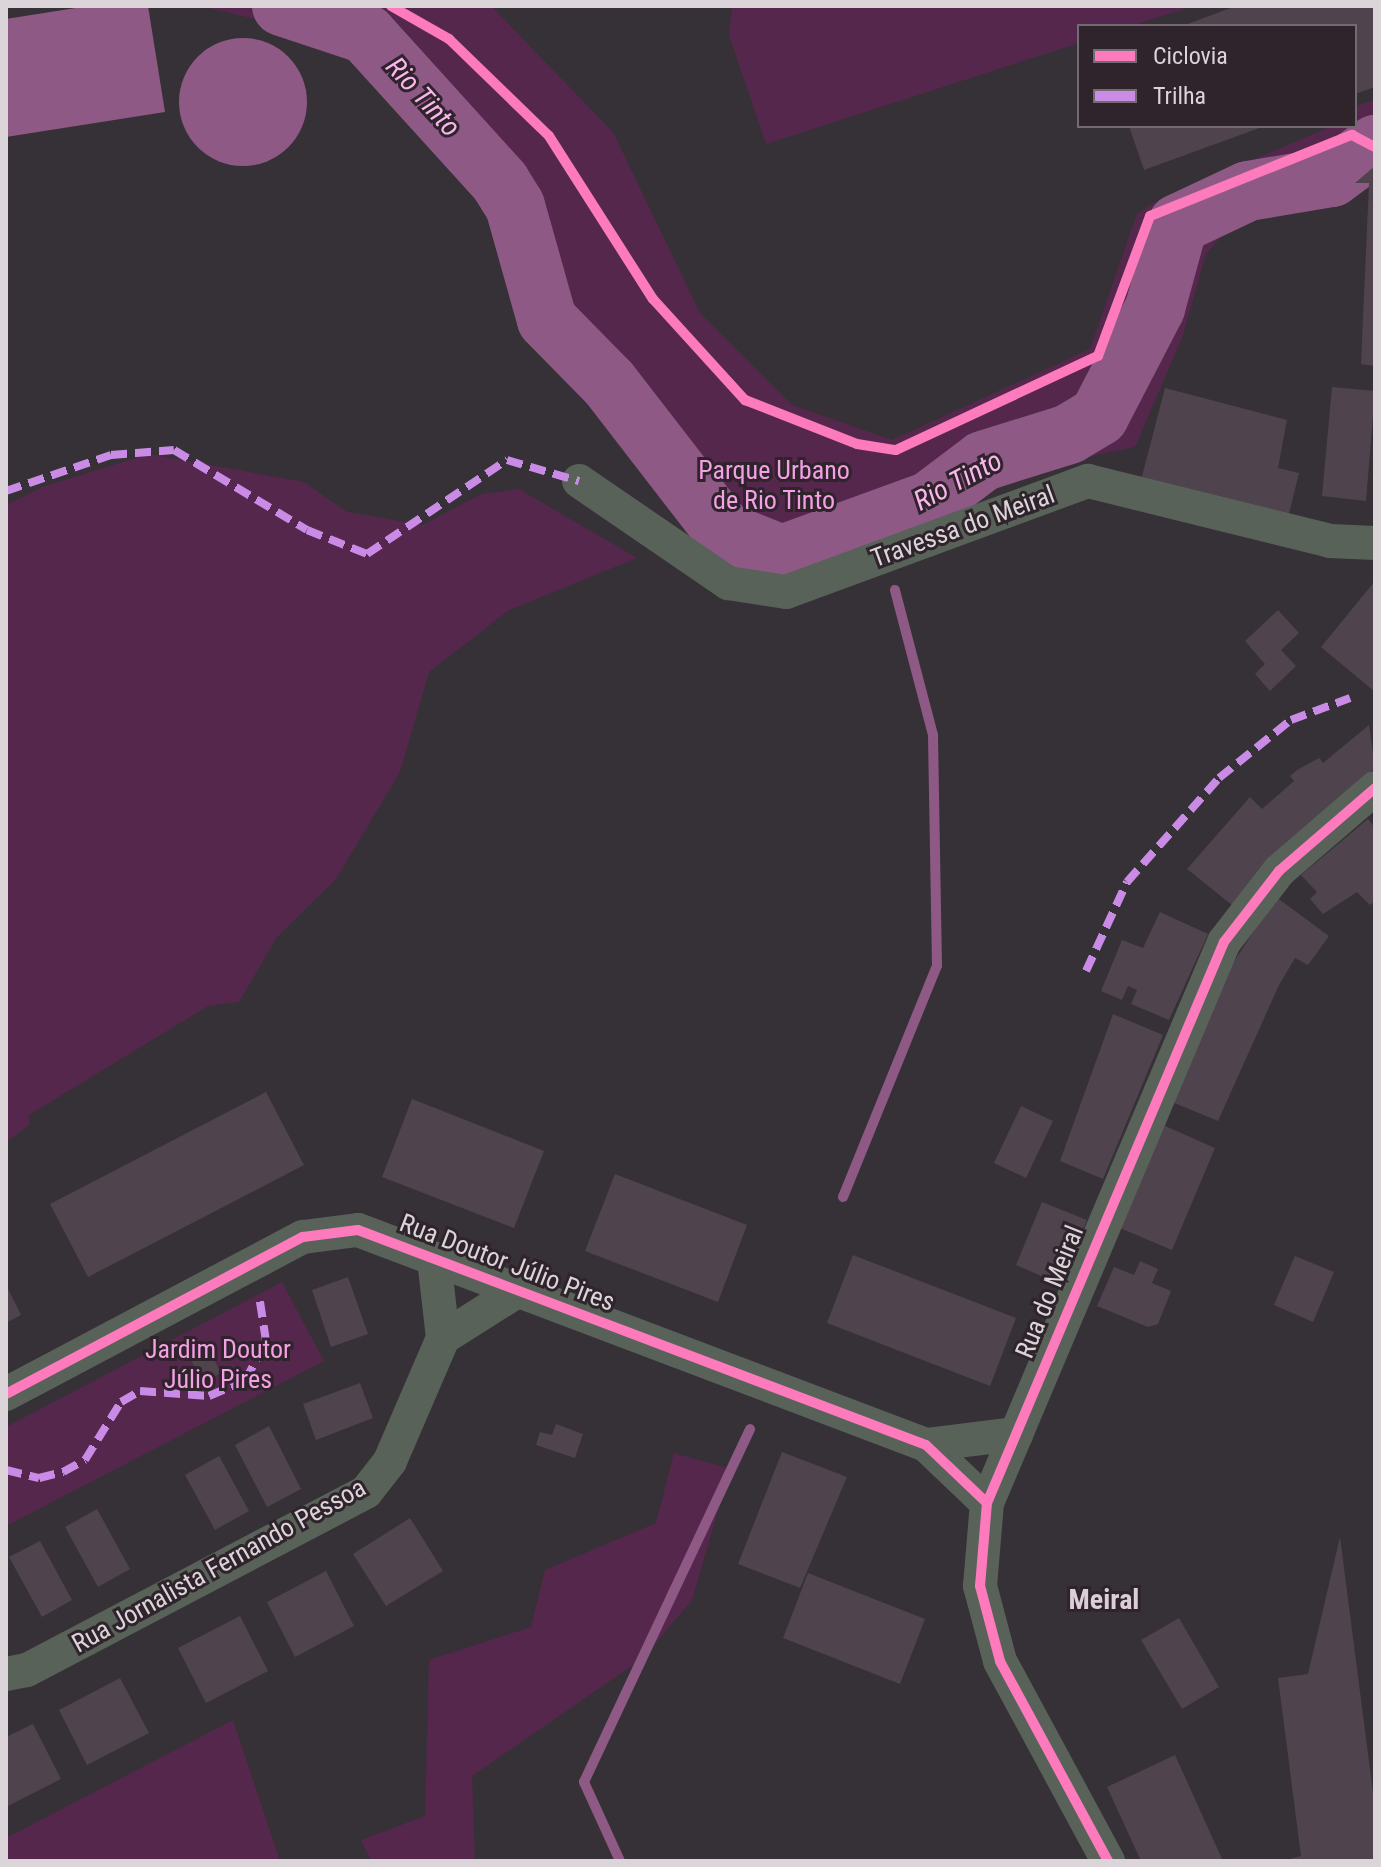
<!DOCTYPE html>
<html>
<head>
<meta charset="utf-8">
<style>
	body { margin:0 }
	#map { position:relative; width:1381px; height:1867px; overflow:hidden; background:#363136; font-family:"Roboto Condensed",sans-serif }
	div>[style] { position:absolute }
	.green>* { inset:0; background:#55274d }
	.water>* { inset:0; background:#8f5985 }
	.round { border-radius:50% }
	.stream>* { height:10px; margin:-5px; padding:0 5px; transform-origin:5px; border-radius:5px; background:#8f5985 }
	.river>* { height:60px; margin:-30px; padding:0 30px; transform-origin:30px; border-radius:30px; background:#8f5985 }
	.building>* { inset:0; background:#4f434e }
	.minor>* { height:34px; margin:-17px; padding:0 17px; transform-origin:17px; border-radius:17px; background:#586259 }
	.quiet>* { height:8px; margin-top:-4px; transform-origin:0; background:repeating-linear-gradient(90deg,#ca8be6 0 16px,transparent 0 24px) }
	.cycleway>* { height:10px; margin:-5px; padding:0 5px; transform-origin:5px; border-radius:5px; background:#fd7abc }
	span { translate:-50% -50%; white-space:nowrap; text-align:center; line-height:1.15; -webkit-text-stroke:6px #2f242c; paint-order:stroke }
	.park-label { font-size:26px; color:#f4a0e4 }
	.street-label { font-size:26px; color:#dbd4d9 }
	.water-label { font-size:28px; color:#fbb6ed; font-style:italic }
	.neighbourhood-label { font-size:28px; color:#dcced8; font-weight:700 }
	.frame { position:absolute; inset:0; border:8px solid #dbd4d9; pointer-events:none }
	.legend { position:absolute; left:1077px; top:24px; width:280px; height:104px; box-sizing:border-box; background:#2f242c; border:2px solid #746a71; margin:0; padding:10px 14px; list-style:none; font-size:24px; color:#dbd4d9 }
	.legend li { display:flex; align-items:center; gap:16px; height:40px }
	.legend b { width:40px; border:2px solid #746a71 }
</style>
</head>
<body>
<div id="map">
	<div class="green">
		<div style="clip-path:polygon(201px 6px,491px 6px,613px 132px,700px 313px,792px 405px,892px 440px,1090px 349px,1137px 214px,1155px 202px,1332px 126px,1355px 126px,1355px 106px,1375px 100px,1375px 166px,1352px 186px,1288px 196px,1229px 228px,1206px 254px,1182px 338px,1135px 447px,1017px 471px,969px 489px,956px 510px,924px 525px,799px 573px,768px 571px,699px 543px,617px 422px,519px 317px,498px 210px,342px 40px)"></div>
		<div style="clip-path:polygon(732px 6px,1193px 6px,1131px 26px,1079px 26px,1079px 43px,766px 144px,729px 35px)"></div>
		<div style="clip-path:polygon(149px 454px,304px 482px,347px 512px,422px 525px,482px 494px,519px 489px,637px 558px,509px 610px,429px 672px,400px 772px,336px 879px,277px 937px,239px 1002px,208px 1006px,29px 1115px,29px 1125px,6px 1142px,6px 505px,42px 487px)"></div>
		<div style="clip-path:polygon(282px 1282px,324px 1361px,6px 1526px,6px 1427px)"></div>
		<div style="clip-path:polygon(674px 1453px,730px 1469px,692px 1600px,643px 1658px,472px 1776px,475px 1861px,371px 1861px,361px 1840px,425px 1816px,429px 1660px,531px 1627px,545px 1570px,656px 1523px)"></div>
		<div style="clip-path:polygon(233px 1720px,280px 1861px,6px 1861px,6px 1838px)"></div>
	</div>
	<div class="water">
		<div style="clip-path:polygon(88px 6px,148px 6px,165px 112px,6px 137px,6px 19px)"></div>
		<div class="round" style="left:179px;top:38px;width:128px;height:128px"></div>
	</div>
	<div class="stream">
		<div style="left:843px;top:1197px;width:249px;rotate:-67.9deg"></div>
		<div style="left:937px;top:966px;width:231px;rotate:-91deg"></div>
		<div style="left:933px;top:735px;width:150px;rotate:-104.7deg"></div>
		<div style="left:620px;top:1861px;width:87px;rotate:-114.5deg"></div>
		<div style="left:584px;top:1782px;width:390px;rotate:-64.8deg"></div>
	</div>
	<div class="river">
		<div style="left:282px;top:6px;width:89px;rotate:18.4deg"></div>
		<div style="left:366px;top:34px;width:200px;rotate:47.8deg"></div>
		<div style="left:500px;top:182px;width:28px;rotate:58deg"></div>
		<div style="left:515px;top:206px;width:118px;rotate:74.3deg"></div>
		<div style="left:547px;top:320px;width:88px;rotate:45.5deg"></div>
		<div style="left:609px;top:383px;width:188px;rotate:52.3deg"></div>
		<div style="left:724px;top:532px;width:62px;rotate:21.6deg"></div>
		<div style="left:782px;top:555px;width:158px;rotate:-20deg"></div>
		<div style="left:930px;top:501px;width:66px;rotate:-37deg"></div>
		<div style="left:983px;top:461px;width:90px;rotate:-17.4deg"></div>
		<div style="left:1069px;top:434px;width:35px;rotate:-31deg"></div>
		<div style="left:1099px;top:416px;width:122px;rotate:-62.6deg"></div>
		<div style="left:1155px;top:308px;width:87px;rotate:-74.7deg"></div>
		<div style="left:1178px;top:224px;width:77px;rotate:-25.2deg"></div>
		<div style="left:1248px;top:191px;width:85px;rotate:-9.5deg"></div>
		<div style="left:1332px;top:177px;width:54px;rotate:-36.7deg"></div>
	</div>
	<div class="building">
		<div style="clip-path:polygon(1236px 6px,1375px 6px,1375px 87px,1355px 94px,1355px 26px,1182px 26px)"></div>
		<div style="clip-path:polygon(1129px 126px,1265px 126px,1144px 170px)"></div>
		<div style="clip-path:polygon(1375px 166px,1375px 366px,1361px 364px,1369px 183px,1355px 183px)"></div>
		<div style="clip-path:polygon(1332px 387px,1375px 391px,1366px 501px,1322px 496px)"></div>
		<div style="clip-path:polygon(1165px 388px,1287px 420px,1278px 468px,1299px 473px,1287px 522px,1140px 484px)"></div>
		<div style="clip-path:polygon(1375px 581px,1375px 692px,1321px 647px)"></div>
		<div style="clip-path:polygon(1278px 610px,1299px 633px,1281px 650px,1296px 666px,1270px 691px,1255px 674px,1265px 664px,1245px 641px)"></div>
		<div style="clip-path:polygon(1369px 725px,1375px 768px,1288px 841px,1232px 905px,1187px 869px,1250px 797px,1262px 809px,1294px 781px,1290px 776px,1297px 770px,1319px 758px,1323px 763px)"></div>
		<div style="clip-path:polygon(1368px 819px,1375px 828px,1375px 901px,1370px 905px,1357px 892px,1323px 914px,1310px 899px,1317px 892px,1301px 875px)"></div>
		<div style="clip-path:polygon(1276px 897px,1329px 936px,1308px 965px,1295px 958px,1279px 985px,1218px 1121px,1172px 1102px,1233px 963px)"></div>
		<div style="clip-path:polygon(1160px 912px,1208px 934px,1169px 1020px,1131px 1004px,1137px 990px,1128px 986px,1122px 1000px,1101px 991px,1122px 940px,1143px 948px)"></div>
		<div style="clip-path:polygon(1113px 1014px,1163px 1035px,1103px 1179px,1060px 1161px)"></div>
		<div style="clip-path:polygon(266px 1092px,304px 1165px,88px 1277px,50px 1204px)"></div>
		<div style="clip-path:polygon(412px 1099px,544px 1151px,514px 1228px,382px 1177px)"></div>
		<div style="clip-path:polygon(1021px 1106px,1053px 1121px,1026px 1178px,994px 1163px)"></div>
		<div style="clip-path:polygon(1163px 1125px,1215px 1148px,1172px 1250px,1120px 1228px)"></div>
		<div style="clip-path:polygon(615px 1174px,747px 1225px,718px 1302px,585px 1251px)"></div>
		<div style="clip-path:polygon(1042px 1202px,1087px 1220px,1060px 1284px,1016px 1265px)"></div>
		<div style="clip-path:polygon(853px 1255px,1016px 1318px,990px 1386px,827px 1323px)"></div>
		<div style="clip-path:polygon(1295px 1256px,1334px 1272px,1313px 1322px,1274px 1305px)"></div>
		<div style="clip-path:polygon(1140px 1261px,1158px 1269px,1152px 1283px,1171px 1291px,1158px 1324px,1148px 1327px,1097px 1306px,1114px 1267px,1134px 1275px)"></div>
		<div style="clip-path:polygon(348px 1277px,368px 1334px,331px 1347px,312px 1290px)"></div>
		<div style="clip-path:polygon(6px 1285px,21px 1315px,6px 1323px)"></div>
		<div style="clip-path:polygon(207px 1346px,221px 1373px,202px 1383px,189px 1356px)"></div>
		<div style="clip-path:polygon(360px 1383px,373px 1418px,316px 1440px,303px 1404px)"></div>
		<div style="clip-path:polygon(556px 1424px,583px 1434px,575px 1458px,536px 1445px,540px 1432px,552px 1435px)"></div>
		<div style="clip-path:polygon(269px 1426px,301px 1489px,267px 1507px,235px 1445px)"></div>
		<div style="clip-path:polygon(782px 1452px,847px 1477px,800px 1588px,738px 1564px)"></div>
		<div style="clip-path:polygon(219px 1456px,249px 1511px,215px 1530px,185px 1475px)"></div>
		<div style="clip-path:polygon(97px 1509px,130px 1569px,98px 1587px,65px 1527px)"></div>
		<div style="clip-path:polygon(410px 1518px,443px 1571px,386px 1606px,353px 1554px)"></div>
		<div style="clip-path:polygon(1340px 1537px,1375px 1808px,1375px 1861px,1282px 1861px,1301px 1856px,1278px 1678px,1308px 1674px)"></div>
		<div style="clip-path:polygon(40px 1541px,72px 1600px,42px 1617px,9px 1557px)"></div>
		<div style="clip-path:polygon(326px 1571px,354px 1626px,295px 1657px,267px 1602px)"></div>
		<div style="clip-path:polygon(808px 1573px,925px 1619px,900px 1684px,783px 1638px)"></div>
		<div style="clip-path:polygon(240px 1616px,268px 1671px,206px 1703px,178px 1648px)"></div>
		<div style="clip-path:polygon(1179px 1618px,1219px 1687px,1182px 1709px,1141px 1640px)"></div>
		<div style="clip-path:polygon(120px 1678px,149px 1733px,87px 1765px,59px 1710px)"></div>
		<div style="clip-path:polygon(33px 1724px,61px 1779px,6px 1807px,6px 1737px)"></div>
		<div style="clip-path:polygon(1175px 1755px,1223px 1861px,1141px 1861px,1107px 1787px)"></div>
	</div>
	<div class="minor">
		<div style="left:579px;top:481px;width:181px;rotate:34.4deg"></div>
		<div style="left:728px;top:583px;width:59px;rotate:8.8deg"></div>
		<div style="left:786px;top:592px;width:322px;rotate:-20.2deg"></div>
		<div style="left:1088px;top:481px;width:249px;rotate:13.9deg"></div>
		<div style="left:1330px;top:541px;width:45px;rotate:2.5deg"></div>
		<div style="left:443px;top:1338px;width:88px;rotate:-32.4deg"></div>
		<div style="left:6px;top:1394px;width:336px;rotate:-27.9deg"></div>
		<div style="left:303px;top:1237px;width:55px;rotate:-7.3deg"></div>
		<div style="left:358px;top:1230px;width:607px;rotate:20.73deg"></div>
		<div style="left:926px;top:1445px;width:84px;rotate:43.6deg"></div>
		<div style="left:926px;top:1445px;width:91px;rotate:-7deg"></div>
		<div style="left:6px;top:1674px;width:21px;rotate:-11deg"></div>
		<div style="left:27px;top:1670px;width:383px;rotate:-27.7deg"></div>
		<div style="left:366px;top:1492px;width:39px;rotate:-52deg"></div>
		<div style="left:390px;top:1461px;width:134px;rotate:-66.7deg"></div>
		<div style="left:443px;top:1338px;width:80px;rotate:-96.5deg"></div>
		<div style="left:1108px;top:1861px;width:227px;rotate:-118.4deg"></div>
		<div style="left:1000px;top:1661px;width:78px;rotate:-104.9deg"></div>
		<div style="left:980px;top:1586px;width:83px;rotate:-85.2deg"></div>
		<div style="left:987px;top:1503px;width:609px;rotate:-67.1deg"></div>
		<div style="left:1224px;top:942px;width:90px;rotate:-52.2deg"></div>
		<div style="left:1279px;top:871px;width:127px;rotate:-40.8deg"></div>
	</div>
	<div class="quiet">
		<div style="left:6px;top:491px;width:111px;rotate:-18.9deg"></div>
		<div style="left:111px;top:455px;width:63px;rotate:-4.5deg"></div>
		<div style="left:174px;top:450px;width:155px;rotate:31deg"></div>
		<div style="left:307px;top:530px;width:65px;rotate:21.8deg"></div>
		<div style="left:367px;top:554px;width:169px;rotate:-33.9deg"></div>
		<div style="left:507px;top:460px;width:75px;rotate:16.3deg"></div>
		<div style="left:1086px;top:971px;width:98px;rotate:-65.3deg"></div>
		<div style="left:1127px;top:882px;width:139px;rotate:-48.5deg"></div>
		<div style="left:1219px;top:778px;width:92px;rotate:-38.9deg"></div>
		<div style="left:1291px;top:720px;width:63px;rotate:-20.4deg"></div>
		<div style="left:6px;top:1470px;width:34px;rotate:14deg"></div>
		<div style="left:39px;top:1478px;width:25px;rotate:-14deg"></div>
		<div style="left:63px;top:1472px;width:25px;rotate:-29deg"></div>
		<div style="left:85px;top:1460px;width:68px;rotate:-58.2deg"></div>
		<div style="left:121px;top:1402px;width:22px;rotate:-30deg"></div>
		<div style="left:140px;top:1391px;width:69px;rotate:4.1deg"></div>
		<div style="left:209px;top:1396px;width:39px;rotate:-23deg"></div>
		<div style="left:245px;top:1381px;width:45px;rotate:-62.3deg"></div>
		<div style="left:266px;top:1341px;width:47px;rotate:-98.7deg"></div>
	</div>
	<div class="cycleway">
		<div style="left:391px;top:6px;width:67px;rotate:29.6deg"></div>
		<div style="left:449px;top:39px;width:139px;rotate:44.1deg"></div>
		<div style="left:549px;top:136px;width:193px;rotate:57.5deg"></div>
		<div style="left:653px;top:299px;width:137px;rotate:47.7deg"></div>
		<div style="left:745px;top:400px;width:120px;rotate:21.4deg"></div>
		<div style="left:857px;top:444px;width:39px;rotate:9deg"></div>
		<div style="left:896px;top:450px;width:223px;rotate:-25deg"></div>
		<div style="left:1098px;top:356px;width:149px;rotate:-69.6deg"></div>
		<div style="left:1150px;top:216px;width:218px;rotate:-21.9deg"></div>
		<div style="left:1352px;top:135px;width:26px;rotate:28deg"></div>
		<div style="left:6px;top:1394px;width:336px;rotate:-27.9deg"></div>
		<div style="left:303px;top:1237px;width:55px;rotate:-7.3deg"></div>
		<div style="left:358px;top:1230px;width:607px;rotate:20.73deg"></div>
		<div style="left:926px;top:1445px;width:84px;rotate:43.6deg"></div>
		<div style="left:1108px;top:1861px;width:227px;rotate:-118.4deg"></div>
		<div style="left:1000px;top:1661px;width:78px;rotate:-104.9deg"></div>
		<div style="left:980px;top:1586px;width:83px;rotate:-85.2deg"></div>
		<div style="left:987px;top:1503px;width:609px;rotate:-67.1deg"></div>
		<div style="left:1224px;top:942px;width:90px;rotate:-52.2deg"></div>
		<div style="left:1279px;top:871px;width:127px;rotate:-40.8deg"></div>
	</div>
	<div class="park-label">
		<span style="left:774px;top:486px">Parque Urbano<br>de Rio Tinto</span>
		<span style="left:218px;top:1365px">Jardim Doutor<br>Júlio Pires</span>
	</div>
	<div class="street-label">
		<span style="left:963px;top:527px;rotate:-20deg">Travessa do Meiral</span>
		<span style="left:507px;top:1263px;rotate:21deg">Rua Doutor Júlio Pires</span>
		<span style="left:1050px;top:1292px;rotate:-68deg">Rua do Meiral</span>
		<span style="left:219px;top:1566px;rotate:-29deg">Rua Jornalista Fernando Pessoa</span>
	</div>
	<div class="water-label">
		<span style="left:423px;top:97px;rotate:48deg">Rio Tinto</span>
		<span style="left:958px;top:481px;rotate:-28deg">Rio Tinto</span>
	</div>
	<div class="neighbourhood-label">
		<span style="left:1104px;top:1600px">Meiral</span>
	</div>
	<div class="frame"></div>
	<ul class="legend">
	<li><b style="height:10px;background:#fd7abc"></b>Ciclovia</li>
	<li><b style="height:10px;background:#ca8be6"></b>Trilha</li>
	</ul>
</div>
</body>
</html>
